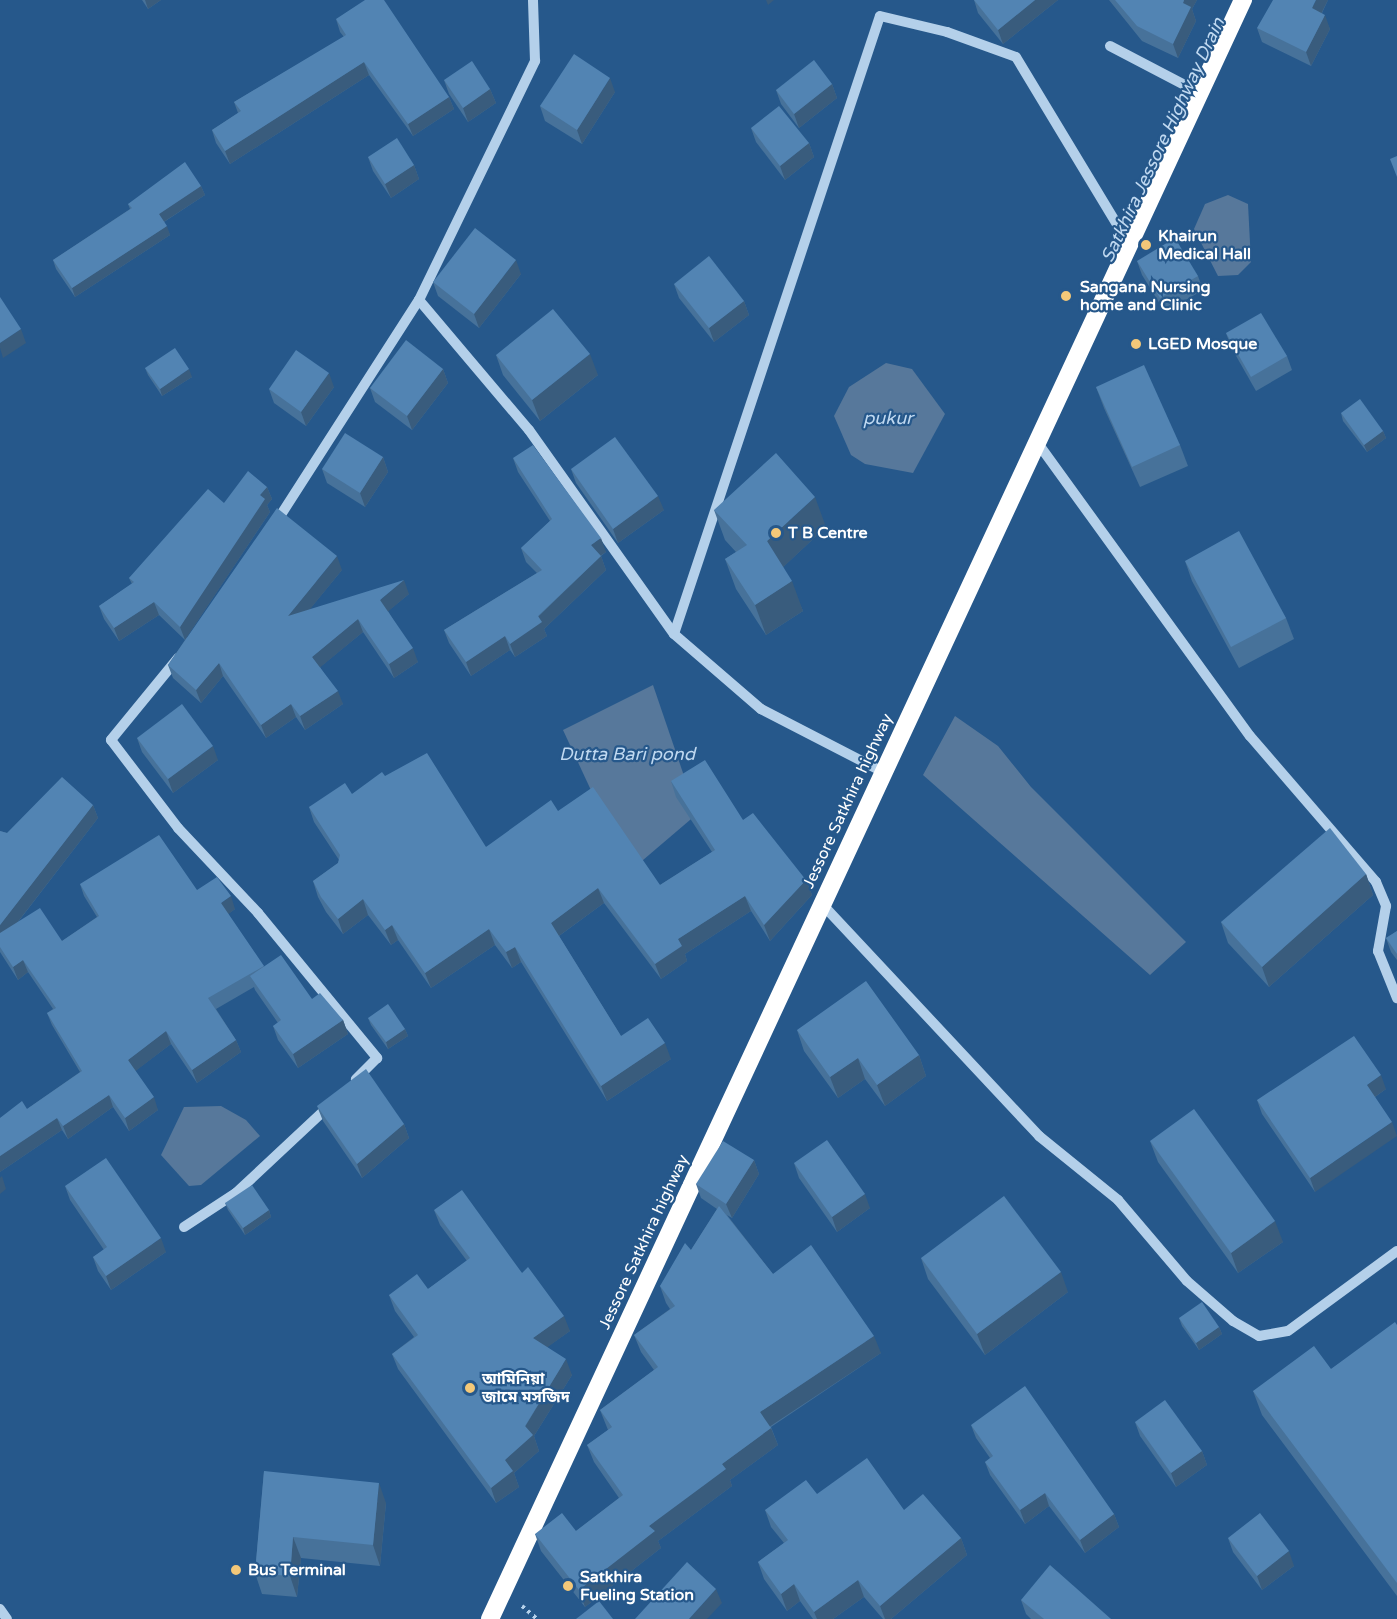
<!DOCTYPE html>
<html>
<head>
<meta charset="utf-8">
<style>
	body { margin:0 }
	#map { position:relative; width:1397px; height:1619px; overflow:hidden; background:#26588b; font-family:"Varela Round","Noto Sans Bengali",sans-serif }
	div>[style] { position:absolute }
	.water>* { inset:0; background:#57789b }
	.path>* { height:4px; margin-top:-2px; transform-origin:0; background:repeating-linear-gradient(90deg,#b4d0ea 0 3px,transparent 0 7.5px) }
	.minor>* { height:10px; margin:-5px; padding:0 5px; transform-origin:5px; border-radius:5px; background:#b4d0ea }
	.highway>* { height:18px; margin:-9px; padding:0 9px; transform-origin:9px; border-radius:9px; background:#fff }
	.wall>* { inset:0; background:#47729a }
	.shaded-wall>* { inset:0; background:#395c7d }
	.building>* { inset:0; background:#5284b3 }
	.dots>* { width:16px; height:16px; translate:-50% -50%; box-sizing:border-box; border:3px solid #26588b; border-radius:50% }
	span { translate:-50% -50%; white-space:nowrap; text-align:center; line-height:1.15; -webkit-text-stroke:4.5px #26588b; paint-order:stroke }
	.poi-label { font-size:16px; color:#fff; font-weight:700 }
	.left { translate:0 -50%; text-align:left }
	.street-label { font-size:16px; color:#fff }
	.water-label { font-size:18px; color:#c0d9f1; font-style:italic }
</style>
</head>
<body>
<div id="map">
	<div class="water">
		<div style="clip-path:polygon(1228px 195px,1248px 204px,1251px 262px,1238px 275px,1218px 276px,1194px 229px,1205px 204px)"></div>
		<div style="clip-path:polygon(886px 363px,912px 369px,945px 414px,913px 473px,865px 464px,851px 455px,834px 416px,849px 387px)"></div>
		<div style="clip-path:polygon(653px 685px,697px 814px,629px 872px,563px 730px)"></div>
		<div style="clip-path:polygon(955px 716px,998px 746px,1031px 787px,1186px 942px,1150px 975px,923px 775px)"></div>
		<div style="clip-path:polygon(221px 1106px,246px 1120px,260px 1136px,201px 1185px,189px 1186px,161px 1155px,184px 1107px)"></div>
	</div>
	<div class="path">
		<div style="left:522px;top:1606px;width:20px;rotate:41deg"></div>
	</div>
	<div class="minor">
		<div style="left:1110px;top:46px;width:102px;rotate:27.6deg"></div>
		<div style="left:419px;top:300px;width:266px;rotate:-64.1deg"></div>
		<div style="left:535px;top:61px;width:61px;rotate:-91.9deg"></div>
		<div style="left:1037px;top:442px;width:363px;rotate:54.1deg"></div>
		<div style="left:1250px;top:736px;width:193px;rotate:49.2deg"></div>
		<div style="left:1376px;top:882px;width:26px;rotate:67deg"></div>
		<div style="left:1386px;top:906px;width:46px;rotate:100.1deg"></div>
		<div style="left:1378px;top:951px;width:51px;rotate:68deg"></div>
		<div style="left:275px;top:524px;width:266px;rotate:-57.3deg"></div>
		<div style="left:419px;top:300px;width:170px;rotate:49.8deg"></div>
		<div style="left:529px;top:430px;width:250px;rotate:54.6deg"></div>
		<div style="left:674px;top:634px;width:115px;rotate:40.8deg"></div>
		<div style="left:761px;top:709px;width:137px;rotate:27.3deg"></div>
		<div style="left:674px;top:634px;width:651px;rotate:-71.57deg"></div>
		<div style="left:880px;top:16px;width:69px;rotate:13.4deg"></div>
		<div style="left:947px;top:32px;width:73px;rotate:19.9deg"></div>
		<div style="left:1016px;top:57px;width:218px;rotate:58.9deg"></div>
		<div style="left:178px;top:658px;width:106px;rotate:129.3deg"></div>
		<div style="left:111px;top:740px;width:111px;rotate:52.7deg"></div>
		<div style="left:178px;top:828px;width:117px;rotate:46.7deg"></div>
		<div style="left:258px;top:913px;width:188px;rotate:50.6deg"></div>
		<div style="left:377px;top:1058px;width:30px;rotate:135deg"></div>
		<div style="left:822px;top:904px;width:318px;rotate:46.9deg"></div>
		<div style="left:1039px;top:1136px;width:102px;rotate:39deg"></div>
		<div style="left:1118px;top:1200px;width:106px;rotate:49.6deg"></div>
		<div style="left:1187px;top:1281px;width:61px;rotate:41deg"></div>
		<div style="left:1233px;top:1321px;width:30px;rotate:30deg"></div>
		<div style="left:1259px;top:1336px;width:29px;rotate:-10deg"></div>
		<div style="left:1288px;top:1331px;width:135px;rotate:-36.3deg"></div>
		<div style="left:184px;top:1227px;width:62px;rotate:-33.2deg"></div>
		<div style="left:236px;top:1193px;width:129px;rotate:-43.1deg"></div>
		<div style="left:0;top:1609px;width:12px;rotate:55deg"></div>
	</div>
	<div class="highway">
		<div style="left:490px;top:1619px;width:1786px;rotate:-65.06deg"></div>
	</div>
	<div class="wall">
		<div style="clip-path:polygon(142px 0,161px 0,148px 9px)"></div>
		<div style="clip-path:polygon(974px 0,1058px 0,1003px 44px,978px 13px)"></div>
		<div style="clip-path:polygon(1109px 0,1197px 0,1192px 9px,1196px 21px,1178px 58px,1142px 41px)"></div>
		<div style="clip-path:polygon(1328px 0,1322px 13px,1330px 29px,1311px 66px,1262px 42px,1257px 28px)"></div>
		<div style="clip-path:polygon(336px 19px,449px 97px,454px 109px,413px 136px,369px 75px,230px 164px,216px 143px,212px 130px,238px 113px,234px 102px,344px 37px,340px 32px)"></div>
		<div style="clip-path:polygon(444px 80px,490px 89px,496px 103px,468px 122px,449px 94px)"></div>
		<div style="clip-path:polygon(832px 84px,837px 98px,799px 128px,781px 104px,776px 90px)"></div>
		<div style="clip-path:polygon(615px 92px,582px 144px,545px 121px,540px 106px)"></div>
		<div style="clip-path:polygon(751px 128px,809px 143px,814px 157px,785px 180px,756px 142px)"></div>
		<div style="clip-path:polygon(368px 157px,414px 165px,419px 179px,391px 198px,373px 171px)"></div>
		<div style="clip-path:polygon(201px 186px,205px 195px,164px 222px,170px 235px,75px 297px,56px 269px,53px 260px,130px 209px,128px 204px)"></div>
		<div style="clip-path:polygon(1137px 261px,1198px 276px,1203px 290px,1165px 312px,1142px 275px)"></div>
		<div style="clip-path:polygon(521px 274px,479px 328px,438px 296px,433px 282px)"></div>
		<div style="clip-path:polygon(674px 284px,744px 301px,749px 315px,714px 342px,679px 298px)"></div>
		<div style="clip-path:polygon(1226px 333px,1287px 356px,1292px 370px,1256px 391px,1231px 347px)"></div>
		<div style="clip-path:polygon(496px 355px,598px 375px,540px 421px,503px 375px)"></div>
		<div style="clip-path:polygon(145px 368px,192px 377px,162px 396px,148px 375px)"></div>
		<div style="clip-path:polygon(443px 369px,448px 383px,412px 430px,375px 402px,370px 388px)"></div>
		<div style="clip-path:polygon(334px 387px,306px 426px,274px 403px,269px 389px)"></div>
		<div style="clip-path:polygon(1096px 387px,1180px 445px,1188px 466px,1140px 487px,1104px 408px)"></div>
		<div style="clip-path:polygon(1341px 413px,1383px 431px,1386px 438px,1367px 452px,1343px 421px)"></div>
		<div style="clip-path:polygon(383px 457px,388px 472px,365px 507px,327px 483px,322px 469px)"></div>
		<div style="clip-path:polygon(513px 458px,606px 552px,601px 556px,606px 570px,544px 629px,547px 636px,515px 657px,510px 650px,471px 676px,449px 643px,444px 630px,537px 573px,526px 562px,521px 548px,550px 521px,518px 472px)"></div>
		<div style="clip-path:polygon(571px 469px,664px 510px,618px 543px,576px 483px)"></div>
		<div style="clip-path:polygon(267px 487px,272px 499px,267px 505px,270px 512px,186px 638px,342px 570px,309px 610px,409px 594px,388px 611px,418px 662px,394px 678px,363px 632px,320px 667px,343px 704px,305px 730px,296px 717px,266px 738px,223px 676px,201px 703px,173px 678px,168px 665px,185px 640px,159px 615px,119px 641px,104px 619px,99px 606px,132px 584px,129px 578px,224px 503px)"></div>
		<div style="clip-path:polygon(714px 510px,826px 527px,783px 567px,803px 611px,766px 635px,736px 589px,725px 559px,736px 552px,725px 540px)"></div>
		<div style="clip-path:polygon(1185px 561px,1286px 618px,1294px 639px,1239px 668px,1192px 581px)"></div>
		<div style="clip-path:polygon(137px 738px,218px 760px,173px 793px,142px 752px)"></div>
		<div style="clip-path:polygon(385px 776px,486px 847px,558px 811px,660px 885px,712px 852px,676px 797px,671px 781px,743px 820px,806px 880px,812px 895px,770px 941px,751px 911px,685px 954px,687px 961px,661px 979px,604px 903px,559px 936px,621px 1036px,671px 1059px,607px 1101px,521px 962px,512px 968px,495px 945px,431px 988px,398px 940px,391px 945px,368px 915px,343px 934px,326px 912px,318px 897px,313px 881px,338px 863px,339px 860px,314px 822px,309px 807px,352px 794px)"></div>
		<div style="clip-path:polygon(93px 805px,98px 818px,18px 922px,62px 941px,97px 917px,84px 896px,80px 884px,197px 890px,235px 909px,228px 914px,264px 967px,343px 1020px,348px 1034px,298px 1068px,278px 1040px,273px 1026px,278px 1023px,255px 990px,254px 987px,216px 1009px,236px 1040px,241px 1052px,197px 1083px,171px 1044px,135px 1071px,158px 1110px,129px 1131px,113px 1107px,68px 1139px,62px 1130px,0 1172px,0 1118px,27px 1109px,80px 1072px,52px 1025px,47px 1013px,53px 1009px,28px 972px,18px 980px,0 952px,0 831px,7px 833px)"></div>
		<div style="clip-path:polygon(1366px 874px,1373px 895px,1269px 987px,1228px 943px,1221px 922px)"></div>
		<div style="clip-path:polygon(1397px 931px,1397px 960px,1391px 952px,1386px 938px)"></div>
		<div style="clip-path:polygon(368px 1018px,405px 1029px,408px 1036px,388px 1049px,371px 1025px)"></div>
		<div style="clip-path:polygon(797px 1030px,919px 1055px,926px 1076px,885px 1106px,865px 1079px,838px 1098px,804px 1051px)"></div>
		<div style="clip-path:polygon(1386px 1089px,1375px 1097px,1315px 1192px,1262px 1114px,1257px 1100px)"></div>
		<div style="clip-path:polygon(317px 1106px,404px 1124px,409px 1138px,362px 1178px,323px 1121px)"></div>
		<div style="clip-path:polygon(1150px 1141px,1283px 1242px,1238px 1273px,1158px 1162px)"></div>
		<div style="clip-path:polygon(754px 1160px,759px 1174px,732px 1218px,727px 1215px,773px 1274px,881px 1353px,771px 1427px,778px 1445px,730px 1480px,732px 1486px,658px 1541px,661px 1548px,585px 1607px,541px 1551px,535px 1534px,576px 1531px,619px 1498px,594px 1462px,587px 1445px,608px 1430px,600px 1410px,654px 1370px,641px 1352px,634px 1335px,670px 1309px,666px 1303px,660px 1286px,691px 1250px,717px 1209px,701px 1198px,696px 1184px)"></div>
		<div style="clip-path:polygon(794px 1163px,870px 1208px,837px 1232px,799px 1178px)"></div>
		<div style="clip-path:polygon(65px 1186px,166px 1252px,111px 1290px,98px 1271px,93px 1257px,104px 1250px,70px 1200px)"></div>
		<div style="clip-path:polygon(225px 1203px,269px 1210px,271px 1217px,245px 1235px,228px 1210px)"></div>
		<div style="clip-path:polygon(434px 1210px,522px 1273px,570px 1331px,547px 1347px,572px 1375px,534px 1436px,539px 1451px,514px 1473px,519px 1487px,496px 1503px,398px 1369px,392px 1354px,414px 1337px,395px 1311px,389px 1295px,428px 1289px,467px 1261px,440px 1225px)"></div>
		<div style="clip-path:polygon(921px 1258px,1068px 1292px,985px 1355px,928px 1279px)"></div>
		<div style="clip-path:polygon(1179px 1318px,1219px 1327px,1222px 1334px,1199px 1350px,1182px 1326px)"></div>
		<div style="clip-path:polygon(1397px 1325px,1397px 1596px,1262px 1415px,1253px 1391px,1331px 1369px)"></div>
		<div style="clip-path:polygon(1135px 1422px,1202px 1451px,1207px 1465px,1176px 1487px,1140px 1436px)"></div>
		<div style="clip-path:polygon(971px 1425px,1114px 1514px,1119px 1527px,1085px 1553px,1049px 1506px,1025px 1524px,990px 1475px,985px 1462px,990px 1458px,976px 1438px)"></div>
		<div style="clip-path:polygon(264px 1471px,386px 1503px,380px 1566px,301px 1558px,297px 1597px,262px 1594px,255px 1573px)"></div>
		<div style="clip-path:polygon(817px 1494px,904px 1510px,961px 1538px,967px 1555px,891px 1619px,883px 1619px,864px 1597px,833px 1619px,813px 1619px,800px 1601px,787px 1611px,764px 1579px,758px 1562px,784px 1543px,771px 1527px,765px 1510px)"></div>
		<div style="clip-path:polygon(1228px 1538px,1294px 1566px,1262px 1590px,1233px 1552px)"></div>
		<div style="clip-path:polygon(1021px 1600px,1111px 1619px,1031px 1619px,1026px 1614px)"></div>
	</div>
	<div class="shaded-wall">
		<div style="clip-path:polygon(145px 0,161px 0,148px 9px)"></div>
		<div style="clip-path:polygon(766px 0,774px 0,768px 5px)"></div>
		<div style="clip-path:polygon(1035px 0,1058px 0,1003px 44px,998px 30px)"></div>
		<div style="clip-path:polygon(1184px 0,1197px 0,1192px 9px,1196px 21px,1178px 58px,1173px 44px,1183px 3px)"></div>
		<div style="clip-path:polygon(1316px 0,1328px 0,1317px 22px,1312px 8px)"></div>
		<div style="clip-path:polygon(1325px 15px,1330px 29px,1311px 66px,1306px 52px)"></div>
		<div style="clip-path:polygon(364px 62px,369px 75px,230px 164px,225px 151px)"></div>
		<div style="clip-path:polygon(610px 78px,615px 92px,582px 144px,577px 130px)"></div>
		<div style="clip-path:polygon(832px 84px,837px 98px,799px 128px,794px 114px)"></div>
		<div style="clip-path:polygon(490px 89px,496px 103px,468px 122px,463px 108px)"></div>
		<div style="clip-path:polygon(449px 97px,454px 109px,413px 136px,408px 124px)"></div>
		<div style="clip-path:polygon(809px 143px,814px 157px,785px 180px,780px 166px)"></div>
		<div style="clip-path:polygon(414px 165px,419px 179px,391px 198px,385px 184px)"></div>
		<div style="clip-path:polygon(201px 186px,205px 195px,162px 223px,159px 214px)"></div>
		<div style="clip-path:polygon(167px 226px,170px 235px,75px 297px,72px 288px)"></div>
		<div style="clip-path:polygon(516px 260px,521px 274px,479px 328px,474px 314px)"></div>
		<div style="clip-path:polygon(744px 301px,749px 315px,714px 342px,709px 328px)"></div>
		<div style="clip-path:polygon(21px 329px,26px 343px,3px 358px,0 348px,0 343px)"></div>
		<div style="clip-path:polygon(590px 354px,598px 375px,540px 421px,532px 400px)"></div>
		<div style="clip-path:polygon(189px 369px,192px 377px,162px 396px,160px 389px)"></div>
		<div style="clip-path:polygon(443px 369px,448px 383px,412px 430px,407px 416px)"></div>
		<div style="clip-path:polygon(329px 373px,334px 387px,306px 426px,301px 412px)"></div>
		<div style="clip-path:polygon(1383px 431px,1386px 438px,1367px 452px,1364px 445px)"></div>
		<div style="clip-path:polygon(383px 457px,388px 472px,365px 507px,360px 493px)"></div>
		<div style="clip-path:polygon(267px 487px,272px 499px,267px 505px,270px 512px,185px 640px,180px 627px,260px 495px)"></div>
		<div style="clip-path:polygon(658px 496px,664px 510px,618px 543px,613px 529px)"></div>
		<div style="clip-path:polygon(815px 497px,826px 527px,778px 572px,767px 541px)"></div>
		<div style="clip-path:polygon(601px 538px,606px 552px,596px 559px,591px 545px)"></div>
		<div style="clip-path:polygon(337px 556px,342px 570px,293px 630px,288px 616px)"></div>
		<div style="clip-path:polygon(601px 556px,606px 570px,544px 629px,547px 636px,515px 657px,510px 644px)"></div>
		<div style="clip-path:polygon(404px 580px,409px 594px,385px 614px,380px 600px)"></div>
		<div style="clip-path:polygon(792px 581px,803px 611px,766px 635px,755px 605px)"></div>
		<div style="clip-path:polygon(154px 602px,159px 615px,119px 641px,114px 628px)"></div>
		<div style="clip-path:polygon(358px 619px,363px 632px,317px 670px,312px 657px)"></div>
		<div style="clip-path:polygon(505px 636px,510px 650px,471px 676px,466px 662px)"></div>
		<div style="clip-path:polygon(413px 648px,418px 662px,394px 678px,389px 664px)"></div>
		<div style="clip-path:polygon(219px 663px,223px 676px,201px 703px,196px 690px)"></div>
		<div style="clip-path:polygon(338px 691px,343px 704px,305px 730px,300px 716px)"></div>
		<div style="clip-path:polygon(291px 704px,296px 717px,266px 738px,261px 725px)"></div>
		<div style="clip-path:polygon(213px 746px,218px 760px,173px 793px,168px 779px)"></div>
		<div style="clip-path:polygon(93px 805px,98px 818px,0 945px,0 925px)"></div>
		<div style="clip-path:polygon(1366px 874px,1373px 895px,1269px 987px,1262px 967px)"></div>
		<div style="clip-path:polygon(806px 880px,812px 895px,770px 941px,764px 925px)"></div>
		<div style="clip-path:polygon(598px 888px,604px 903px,556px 938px,551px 923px)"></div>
		<div style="clip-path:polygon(231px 896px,235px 909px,226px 916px,221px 903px)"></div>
		<div style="clip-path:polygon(745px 896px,751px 911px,685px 954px,687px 961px,661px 979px,655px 964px,678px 939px)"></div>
		<div style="clip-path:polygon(363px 899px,368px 915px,343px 934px,338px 919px)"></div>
		<div style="clip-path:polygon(392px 925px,398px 940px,391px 945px,385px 930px)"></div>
		<div style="clip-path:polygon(489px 929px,495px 945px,431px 988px,425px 973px)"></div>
		<div style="clip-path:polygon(515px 947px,521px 962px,512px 968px,506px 952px)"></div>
		<div style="clip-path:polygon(23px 960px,28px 972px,18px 980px,13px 967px)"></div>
		<div style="clip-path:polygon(343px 1020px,348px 1034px,298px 1068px,293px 1054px)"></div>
		<div style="clip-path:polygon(405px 1029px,408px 1036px,388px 1049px,386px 1042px)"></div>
		<div style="clip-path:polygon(166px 1031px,171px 1044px,133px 1073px,128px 1060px)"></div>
		<div style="clip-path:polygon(236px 1040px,241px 1052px,197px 1083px,192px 1070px)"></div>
		<div style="clip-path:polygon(665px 1043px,671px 1059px,607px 1101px,601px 1086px)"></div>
		<div style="clip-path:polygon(919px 1055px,926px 1076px,885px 1106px,877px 1085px)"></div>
		<div style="clip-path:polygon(858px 1058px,865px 1079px,838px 1098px,830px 1077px)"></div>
		<div style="clip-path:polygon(1381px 1075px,1386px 1089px,1372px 1099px,1367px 1085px)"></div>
		<div style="clip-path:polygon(109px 1095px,113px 1107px,68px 1139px,63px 1126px)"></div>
		<div style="clip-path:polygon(154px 1097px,158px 1110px,129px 1131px,125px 1118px)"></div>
		<div style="clip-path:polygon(57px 1118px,62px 1130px,0 1172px,0 1156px)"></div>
		<div style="clip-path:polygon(1392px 1122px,1397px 1136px,1315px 1192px,1310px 1178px)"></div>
		<div style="clip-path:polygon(404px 1124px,409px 1138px,362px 1178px,357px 1164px)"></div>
		<div style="clip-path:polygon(754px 1160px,759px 1174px,732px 1218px,726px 1204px)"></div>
		<div style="clip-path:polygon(2px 1176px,6px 1189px,0 1194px,0 1178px)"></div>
		<div style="clip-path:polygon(865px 1194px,870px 1208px,837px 1232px,832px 1217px)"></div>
		<div style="clip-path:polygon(269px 1210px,271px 1217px,245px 1235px,243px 1228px)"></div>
		<div style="clip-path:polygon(1275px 1221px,1283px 1242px,1238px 1273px,1231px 1253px)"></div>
		<div style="clip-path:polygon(161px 1238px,166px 1252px,111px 1290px,106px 1276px)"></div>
		<div style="clip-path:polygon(1061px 1272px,1068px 1292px,985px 1355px,977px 1334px)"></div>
		<div style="clip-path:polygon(564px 1316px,570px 1331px,538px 1354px,533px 1338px)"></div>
		<div style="clip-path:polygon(1219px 1327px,1222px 1334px,1199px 1350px,1196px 1343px)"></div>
		<div style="clip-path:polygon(874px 1336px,881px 1353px,766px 1429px,760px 1412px)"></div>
		<div style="clip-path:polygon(566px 1359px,572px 1375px,534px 1436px,539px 1451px,514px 1473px,519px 1487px,496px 1503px,491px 1488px,505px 1460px)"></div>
		<div style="clip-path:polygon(771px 1428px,778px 1445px,730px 1480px,732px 1486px,658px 1541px,661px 1548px,585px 1607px,579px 1590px,649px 1526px,722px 1464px)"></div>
		<div style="clip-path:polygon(1202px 1451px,1207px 1465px,1176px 1487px,1171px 1473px)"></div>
		<div style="clip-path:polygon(379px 1483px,386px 1503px,380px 1566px,373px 1545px)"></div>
		<div style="clip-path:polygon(1045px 1493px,1049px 1506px,1025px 1524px,1020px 1510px)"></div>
		<div style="clip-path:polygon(1114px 1514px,1119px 1527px,1085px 1553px,1080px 1540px)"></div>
		<div style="clip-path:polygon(293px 1537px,301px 1558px,297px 1597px,290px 1576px)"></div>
		<div style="clip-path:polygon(961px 1538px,967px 1555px,891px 1619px,885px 1619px,880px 1606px)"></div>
		<div style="clip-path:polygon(1289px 1551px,1294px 1566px,1262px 1590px,1257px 1576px)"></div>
		<div style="clip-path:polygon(858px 1580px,864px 1597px,833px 1619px,817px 1619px,814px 1612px)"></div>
		<div style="clip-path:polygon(794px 1584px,800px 1601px,787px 1611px,781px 1594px)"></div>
		<div style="clip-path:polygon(716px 1589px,722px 1603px,707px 1619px,689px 1619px)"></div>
	</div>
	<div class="building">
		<div style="clip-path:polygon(365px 0,384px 0,449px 97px,408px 124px,364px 62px,225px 151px,212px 130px,241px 111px,234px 102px,346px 35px,336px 19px)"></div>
		<div style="clip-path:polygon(974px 0,1035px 0,998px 30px)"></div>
		<div style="clip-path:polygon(1115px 0,1184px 0,1183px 3px,1191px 7px,1173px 44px,1137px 26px)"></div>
		<div style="clip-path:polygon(1273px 0,1316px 0,1312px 8px,1325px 15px,1306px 52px,1257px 28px)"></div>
		<div style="clip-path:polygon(574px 54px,610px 78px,577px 130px,540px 106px)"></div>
		<div style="clip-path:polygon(814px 60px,832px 84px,794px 114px,776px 90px)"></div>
		<div style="clip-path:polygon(472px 61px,490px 89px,463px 108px,444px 80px)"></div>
		<div style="clip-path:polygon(779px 106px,809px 143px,780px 166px,751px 128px)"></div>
		<div style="clip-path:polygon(397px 138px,414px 165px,385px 184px,368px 157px)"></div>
		<div style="clip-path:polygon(1397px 156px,1397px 177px,1390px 159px)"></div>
		<div style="clip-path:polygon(185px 162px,201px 186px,159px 214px,167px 226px,72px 288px,53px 260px,132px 208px,128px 204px)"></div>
		<div style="clip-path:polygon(475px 228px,516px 260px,474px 314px,433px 282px)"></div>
		<div style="clip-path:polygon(1175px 238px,1198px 276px,1160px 298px,1137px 261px)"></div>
		<div style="clip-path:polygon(709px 256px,744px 301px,709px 328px,674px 284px)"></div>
		<div style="clip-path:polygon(0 297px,21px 329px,0 343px)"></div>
		<div style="clip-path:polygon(553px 309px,590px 354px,532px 400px,496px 355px)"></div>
		<div style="clip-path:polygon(1261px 313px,1287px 356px,1251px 377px,1226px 333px)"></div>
		<div style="clip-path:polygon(406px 340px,443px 369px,407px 416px,370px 388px)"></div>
		<div style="clip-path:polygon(175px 348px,189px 369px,160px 389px,145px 368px)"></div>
		<div style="clip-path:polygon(296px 350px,329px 373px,301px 412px,269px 389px)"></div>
		<div style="clip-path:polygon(1144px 365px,1180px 445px,1132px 467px,1096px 387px)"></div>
		<div style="clip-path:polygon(1360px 399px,1383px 431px,1364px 445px,1341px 413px)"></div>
		<div style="clip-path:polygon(345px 433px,383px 457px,360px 493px,322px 469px)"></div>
		<div style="clip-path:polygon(615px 437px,658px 496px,613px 529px,571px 469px)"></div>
		<div style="clip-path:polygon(533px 445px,601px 538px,591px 545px,601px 556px,538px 616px,542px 622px,510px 644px,505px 636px,466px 662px,444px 630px,542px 570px,521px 548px,552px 519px,513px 458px)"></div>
		<div style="clip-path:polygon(776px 453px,815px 497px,767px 541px,792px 581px,755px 605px,725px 559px,747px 545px,714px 510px)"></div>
		<div style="clip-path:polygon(248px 471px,267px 487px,260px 495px,265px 499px,180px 627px,154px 602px,114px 628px,99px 606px,134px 582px,129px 578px,208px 489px,224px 503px)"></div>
		<div style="clip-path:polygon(277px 508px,337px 556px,288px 616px,404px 580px,380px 600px,413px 648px,389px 664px,358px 619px,312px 657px,338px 691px,300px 716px,291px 704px,261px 725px,219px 663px,196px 690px,168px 665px)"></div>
		<div style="clip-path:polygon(1239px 531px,1286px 618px,1231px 647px,1185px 561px)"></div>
		<div style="clip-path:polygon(182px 704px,213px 746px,168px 779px,137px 738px)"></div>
		<div style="clip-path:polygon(427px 753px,486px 847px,551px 800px,558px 811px,593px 787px,660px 885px,715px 850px,671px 781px,705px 760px,743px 820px,753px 813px,806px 880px,764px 925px,745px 896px,678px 939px,682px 946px,655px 964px,598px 888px,551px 923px,621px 1036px,648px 1018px,665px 1043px,601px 1086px,515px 947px,506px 952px,489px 929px,425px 973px,392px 925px,385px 930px,363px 899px,338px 919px,321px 897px,313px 881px,338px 863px,340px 855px,309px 807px,345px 783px,352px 794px,382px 772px,385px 776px)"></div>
		<div style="clip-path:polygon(62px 777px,93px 805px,0 925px,0 831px,7px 833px)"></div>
		<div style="clip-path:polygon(1330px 828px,1366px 874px,1262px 967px,1221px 922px)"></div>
		<div style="clip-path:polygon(159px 835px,197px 890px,217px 877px,231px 896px,221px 903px,264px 966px,208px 998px,236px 1040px,192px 1070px,166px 1031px,128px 1060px,154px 1097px,125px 1118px,109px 1095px,63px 1126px,57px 1118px,0 1156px,0 1118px,22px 1101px,27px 1109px,82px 1071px,47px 1013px,56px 1008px,23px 960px,13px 967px,0 947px,0 933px,40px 908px,62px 941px,99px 916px,80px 884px)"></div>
		<div style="clip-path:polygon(1397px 931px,1397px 954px,1386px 938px)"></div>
		<div style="clip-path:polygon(281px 955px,312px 999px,320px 993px,343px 1020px,293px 1054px,273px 1026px,281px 1020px,250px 976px)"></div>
		<div style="clip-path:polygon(866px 981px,919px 1055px,877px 1085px,858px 1058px,830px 1077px,797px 1030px)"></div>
		<div style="clip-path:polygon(388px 1004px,405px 1029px,386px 1042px,368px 1018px)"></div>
		<div style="clip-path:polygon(1354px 1036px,1381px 1075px,1367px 1085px,1392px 1122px,1310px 1178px,1257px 1100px)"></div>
		<div style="clip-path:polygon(366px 1069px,404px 1124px,357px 1164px,317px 1106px)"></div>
		<div style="clip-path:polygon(1194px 1109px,1275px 1221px,1231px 1253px,1150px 1141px)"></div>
		<div style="clip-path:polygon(827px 1140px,865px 1194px,832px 1217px,794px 1163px)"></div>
		<div style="clip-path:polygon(723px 1141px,754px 1160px,726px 1204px,696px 1184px)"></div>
		<div style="clip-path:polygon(106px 1158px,161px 1238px,106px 1276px,93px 1257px,107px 1247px,65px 1186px)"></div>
		<div style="clip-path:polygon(252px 1185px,269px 1210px,243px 1228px,225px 1203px)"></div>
		<div style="clip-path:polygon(462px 1190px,522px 1273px,528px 1267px,564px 1316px,533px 1338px,566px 1359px,525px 1426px,533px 1435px,505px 1460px,513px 1471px,491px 1488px,392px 1354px,418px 1335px,389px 1295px,417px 1274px,428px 1289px,470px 1258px,434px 1210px)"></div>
		<div style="clip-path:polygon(1004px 1196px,1061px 1272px,977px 1334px,921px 1258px)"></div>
		<div style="clip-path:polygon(719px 1206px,773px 1274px,811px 1245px,874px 1336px,760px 1412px,771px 1428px,722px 1464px,726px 1469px,649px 1526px,655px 1531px,579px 1590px,535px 1534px,562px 1513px,576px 1531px,623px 1495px,587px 1445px,612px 1427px,600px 1410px,658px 1367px,634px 1335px,675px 1306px,660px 1286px,685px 1243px,691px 1250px)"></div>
		<div style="clip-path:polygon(1202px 1302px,1219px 1327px,1196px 1343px,1179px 1318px)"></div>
		<div style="clip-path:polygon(1395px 1322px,1397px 1325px,1397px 1583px,1253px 1391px,1314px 1346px,1331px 1369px)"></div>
		<div style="clip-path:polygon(1025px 1386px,1114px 1514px,1080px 1540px,1045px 1493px,1020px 1510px,985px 1462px,993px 1456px,971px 1425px)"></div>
		<div style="clip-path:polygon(1165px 1400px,1202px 1451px,1171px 1473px,1135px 1422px)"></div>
		<div style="clip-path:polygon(867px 1458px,904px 1510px,923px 1494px,961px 1538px,880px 1606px,858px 1580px,814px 1612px,794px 1584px,781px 1594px,758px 1562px,788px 1540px,765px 1510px,806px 1480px,817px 1494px)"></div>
		<div style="clip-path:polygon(264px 1471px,379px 1483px,373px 1545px,293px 1537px,290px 1576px,255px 1573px)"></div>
		<div style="clip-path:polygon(1260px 1513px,1289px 1551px,1257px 1576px,1228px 1538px)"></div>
		<div style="clip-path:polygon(687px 1562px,716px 1589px,689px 1619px,635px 1619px)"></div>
		<div style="clip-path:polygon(1050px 1565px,1111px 1619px,1044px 1619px,1021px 1600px)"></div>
		<div style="clip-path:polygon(599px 1601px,613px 1619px,576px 1619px)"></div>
	</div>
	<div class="dots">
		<div style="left:1146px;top:245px;background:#f3c879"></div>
		<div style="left:1066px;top:296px;background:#f3c879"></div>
		<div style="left:1136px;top:344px;background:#f3c879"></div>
		<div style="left:776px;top:533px;background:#f3c879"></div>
		<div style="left:470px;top:1388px;background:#f3c879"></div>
		<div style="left:236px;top:1570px;background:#f3c879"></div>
		<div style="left:568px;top:1586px;background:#f3c879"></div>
	</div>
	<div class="poi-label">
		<span class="left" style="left:1158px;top:245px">Khairun<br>Medical Hall</span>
		<span class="left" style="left:1080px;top:296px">Sangana Nursing<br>home and Clinic</span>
		<span class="left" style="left:1148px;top:344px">LGED Mosque</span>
		<span class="left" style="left:788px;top:533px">T B Centre</span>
		<span class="left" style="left:482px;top:1388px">আমিনিয়া<br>জামে মসজিদ</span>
		<span class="left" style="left:248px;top:1570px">Bus Terminal</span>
		<span class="left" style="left:580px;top:1586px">Satkhira<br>Fueling Station</span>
	</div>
	<div class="street-label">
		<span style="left:848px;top:801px;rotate:-65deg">Jessore Satkhira highway</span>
		<span style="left:644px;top:1242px;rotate:-65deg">Jessore Satkhira highway</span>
	</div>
	<div class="water-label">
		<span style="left:1163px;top:140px;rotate:-65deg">Satkhira Jessore Highway Drain</span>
		<span style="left:888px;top:418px">pukur</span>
		<span style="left:627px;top:754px">Dutta Bari pond</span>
	</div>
</div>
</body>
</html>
